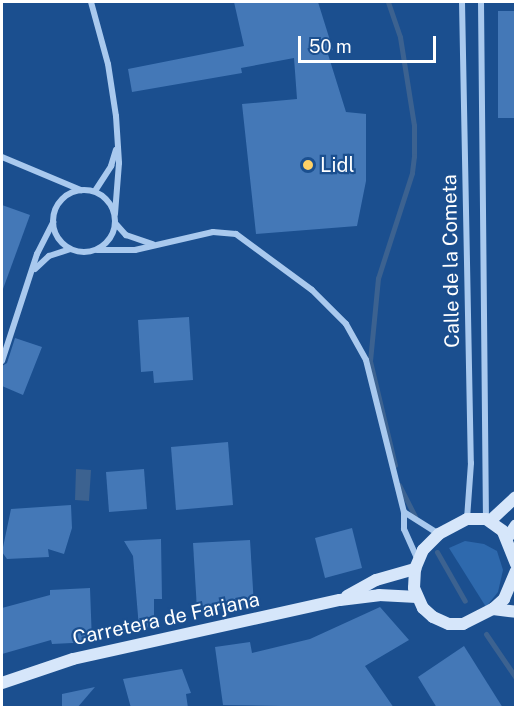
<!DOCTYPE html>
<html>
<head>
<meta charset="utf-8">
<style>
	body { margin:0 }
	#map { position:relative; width:517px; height:709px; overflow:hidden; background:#1b4f8f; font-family:"Public Sans",sans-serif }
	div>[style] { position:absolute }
	.green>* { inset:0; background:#2e69ad }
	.water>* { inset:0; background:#3c6290 }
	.stream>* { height:5px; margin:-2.5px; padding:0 2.5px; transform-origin:2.5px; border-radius:2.5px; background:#3c6290 }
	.building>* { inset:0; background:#4478b7 }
	.street>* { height:6px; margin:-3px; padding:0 3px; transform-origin:3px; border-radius:3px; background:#a9c9ee }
	.street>.ring { margin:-3px; padding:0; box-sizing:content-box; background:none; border:6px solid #a9c9ee; border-radius:50% }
	.secondary>* { height:12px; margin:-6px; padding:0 6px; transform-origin:6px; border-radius:6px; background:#d6e6fa }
	.dots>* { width:16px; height:16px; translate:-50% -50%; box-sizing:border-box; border:3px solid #1b4f8f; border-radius:50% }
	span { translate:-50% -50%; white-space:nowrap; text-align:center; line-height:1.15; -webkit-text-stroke:4.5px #1b4f8f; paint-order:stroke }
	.poi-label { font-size:20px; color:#fff }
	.left { translate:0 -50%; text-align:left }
	.street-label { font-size:20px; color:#fff }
	.frame { position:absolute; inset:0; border:3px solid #fff; pointer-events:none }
	.scale { position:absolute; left:298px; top:36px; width:138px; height:27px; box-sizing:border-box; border:3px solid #fff; border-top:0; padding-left:8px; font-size:18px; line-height:21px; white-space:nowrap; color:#fff; -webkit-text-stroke:4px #1b4f8f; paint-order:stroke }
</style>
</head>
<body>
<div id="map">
	<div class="green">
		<div style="clip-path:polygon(465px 541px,484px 544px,497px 551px,503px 570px,498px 592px,486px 607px,449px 548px)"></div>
	</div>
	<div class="water">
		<div style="clip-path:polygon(76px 469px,91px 470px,89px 501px,75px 500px)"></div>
	</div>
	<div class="stream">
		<div style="left:388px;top:2px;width:37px;rotate:71deg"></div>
		<div style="left:400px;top:37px;width:89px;rotate:81deg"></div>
		<div style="left:414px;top:125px;width:31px;rotate:90deg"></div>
		<div style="left:414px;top:156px;width:17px;rotate:97deg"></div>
		<div style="left:412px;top:173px;width:110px;rotate:107.9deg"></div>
		<div style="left:378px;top:278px;width:83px;rotate:95.5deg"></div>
		<div style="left:370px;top:361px;width:107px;rotate:76.5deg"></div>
		<div style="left:399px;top:485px;width:35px;rotate:63deg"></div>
		<div style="left:437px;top:552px;width:56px;rotate:60.3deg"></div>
		<div style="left:486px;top:634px;width:53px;rotate:55.7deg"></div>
	</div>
	<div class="building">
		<div style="clip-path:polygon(234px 2px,318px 2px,333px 50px,327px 51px,346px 112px,366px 114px,366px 181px,357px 226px,256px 234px,242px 104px,297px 99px,294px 58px,241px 68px,242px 73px,132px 92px,128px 69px,244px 46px)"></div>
		<div style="clip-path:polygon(498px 11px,516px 11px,516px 118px,498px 118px)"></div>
		<div style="clip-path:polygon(2px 205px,30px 215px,3px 289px,2px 289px)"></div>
		<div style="clip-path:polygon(189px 317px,193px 380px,154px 383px,153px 371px,141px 372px,138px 320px)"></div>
		<div style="clip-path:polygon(15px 338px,42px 347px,23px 395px,2px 386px,2px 366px,7px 363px)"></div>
		<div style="clip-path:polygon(228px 442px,233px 505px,176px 510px,171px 447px)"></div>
		<div style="clip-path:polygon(144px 469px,147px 509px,109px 512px,106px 472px)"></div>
		<div style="clip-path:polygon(71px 505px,72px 528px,64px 554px,48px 549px,49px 557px,7px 559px,2px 552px,11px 509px)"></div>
		<div style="clip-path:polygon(352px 528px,362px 568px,325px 578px,315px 538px)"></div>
		<div style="clip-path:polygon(161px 539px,162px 599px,154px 599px,154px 627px,139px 628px,133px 556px,124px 541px)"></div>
		<div style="clip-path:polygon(250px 540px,254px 606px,197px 610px,193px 543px)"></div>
		<div style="clip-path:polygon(90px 588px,92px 642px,52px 644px,51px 640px,2px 654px,2px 608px,50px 595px,50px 590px)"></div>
		<div style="clip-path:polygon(380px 607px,409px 640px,365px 666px,394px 708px,223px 705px,215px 647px,250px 642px,252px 653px,310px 639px)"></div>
		<div style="clip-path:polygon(464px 646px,503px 708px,437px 708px,418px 677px)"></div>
		<div style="clip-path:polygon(182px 669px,191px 693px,186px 694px,188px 708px,131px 708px,123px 679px)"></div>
		<div style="clip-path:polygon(95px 687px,77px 708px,62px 708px,62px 694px)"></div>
	</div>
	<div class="street">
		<div style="left:91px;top:2px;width:64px;rotate:74.7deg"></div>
		<div style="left:108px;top:64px;width:53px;rotate:81.3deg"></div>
		<div style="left:116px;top:116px;width:47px;rotate:86.3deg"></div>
		<div style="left:119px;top:163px;width:51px;rotate:94.5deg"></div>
		<div style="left:462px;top:2px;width:461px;rotate:88.9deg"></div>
		<div style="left:471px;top:463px;width:56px;rotate:94.1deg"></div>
		<div style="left:481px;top:2px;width:517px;rotate:89.45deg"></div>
		<div style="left:2px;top:157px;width:86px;rotate:22.7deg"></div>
		<div class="ring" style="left:53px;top:190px;width:56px;height:56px"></div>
		<div style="left:95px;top:191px;width:30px;rotate:-57deg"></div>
		<div style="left:111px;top:166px;width:17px;rotate:-73deg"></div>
		<div style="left:116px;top:224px;width:15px;rotate:48deg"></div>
		<div style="left:126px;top:235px;width:28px;rotate:19deg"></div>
		<div style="left:97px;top:250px;width:38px"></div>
		<div style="left:135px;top:250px;width:80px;rotate:-13deg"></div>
		<div style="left:213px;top:232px;width:23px;rotate:5deg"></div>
		<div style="left:236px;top:234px;width:94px;rotate:36.4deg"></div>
		<div style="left:312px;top:290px;width:48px;rotate:45deg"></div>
		<div style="left:346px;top:324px;width:41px;rotate:60.9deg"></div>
		<div style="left:366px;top:360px;width:157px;rotate:76deg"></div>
		<div style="left:404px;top:512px;width:17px;rotate:90deg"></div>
		<div style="left:404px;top:529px;width:34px;rotate:66deg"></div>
		<div style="left:35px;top:269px;width:19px;rotate:-43deg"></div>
		<div style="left:49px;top:256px;width:22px;rotate:-18deg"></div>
		<div style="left:2px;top:361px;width:113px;rotate:-71.9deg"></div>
		<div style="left:37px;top:254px;width:36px;rotate:-63deg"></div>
		<div style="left:404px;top:512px;width:41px;rotate:32.2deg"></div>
	</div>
	<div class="secondary">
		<div style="left:490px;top:521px;width:35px;rotate:-43deg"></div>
		<div style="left:508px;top:537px;width:14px;rotate:-56deg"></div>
		<div style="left:516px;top:564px;width:35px;rotate:-112deg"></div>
		<div style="left:503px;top:531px;width:21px;rotate:-145deg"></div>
		<div style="left:486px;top:519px;width:19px;rotate:180deg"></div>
		<div style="left:467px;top:519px;width:32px;rotate:152deg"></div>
		<div style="left:439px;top:534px;width:23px;rotate:135deg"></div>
		<div style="left:423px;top:550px;width:21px;rotate:113deg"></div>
		<div style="left:415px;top:569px;width:19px;rotate:93deg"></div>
		<div style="left:414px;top:588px;width:22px;rotate:66deg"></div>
		<div style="left:423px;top:608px;width:13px;rotate:42deg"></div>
		<div style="left:433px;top:617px;width:17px;rotate:24deg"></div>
		<div style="left:449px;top:624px;width:14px"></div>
		<div style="left:463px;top:624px;width:34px;rotate:-27deg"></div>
		<div style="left:493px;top:609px;width:15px;rotate:-42deg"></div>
		<div style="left:504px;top:599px;width:30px;rotate:-67deg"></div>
		<div style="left:347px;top:596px;width:33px;rotate:-29deg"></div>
		<div style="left:376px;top:580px;width:41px;rotate:-15.8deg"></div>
		<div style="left:493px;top:609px;width:23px;rotate:7deg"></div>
		<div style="left:2px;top:683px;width:75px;rotate:-18.7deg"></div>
		<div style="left:73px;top:659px;width:273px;rotate:-12.5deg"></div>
		<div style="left:340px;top:600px;width:39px;rotate:-7deg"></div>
		<div style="left:379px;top:595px;width:38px;rotate:3deg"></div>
	</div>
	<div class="dots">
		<div style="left:308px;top:165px;background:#ffd166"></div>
	</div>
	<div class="poi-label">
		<span class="left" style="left:320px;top:165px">Lidl</span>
	</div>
	<div class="street-label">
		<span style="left:451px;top:261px;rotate:-91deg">Calle de la Cometa</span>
		<span style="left:166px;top:619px;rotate:-12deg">Carretera de Farjana</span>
	</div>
	<div class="frame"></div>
	<div class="scale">50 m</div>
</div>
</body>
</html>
